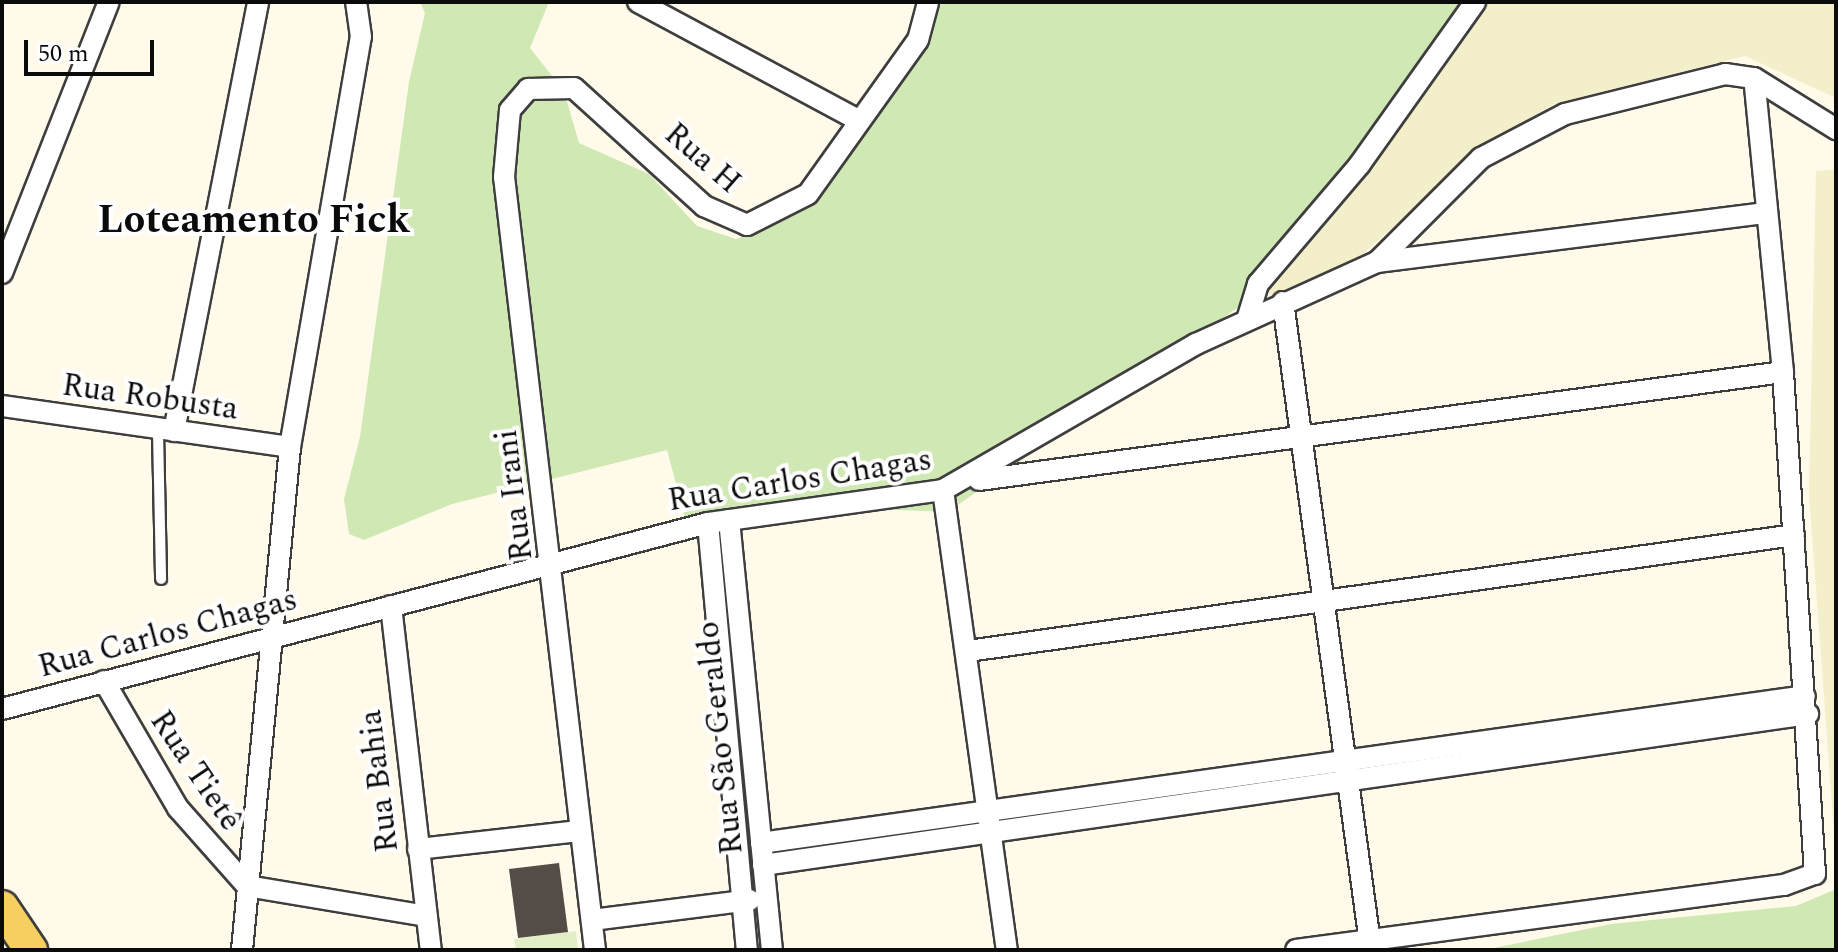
<!DOCTYPE html>
<html>
<head>
<meta charset="utf-8">
<style>
	body { margin:0 }
	#map { position:relative; width:1838px; height:952px; overflow:hidden; background:#fffae9; font-family:Spectral,serif }
	div>[style] { position:absolute }
	.farmland>* { inset:0; background:#f3efca }
	.green>* { inset:0; background:#d0e8b4 }
	.pitch>* { inset:0; background:#e2efc6 }
	.building>* { inset:0; background:#534c47 }
	.roads { filter:drop-shadow(2px 0 #3e3e3e) drop-shadow(-2px 0 #3e3e3e) drop-shadow(0 2px #3e3e3e) drop-shadow(0 -2px #3e3e3e) }
	.lane>* { height:10px; margin:-5px; padding:0 5px; transform-origin:5px; border-radius:5px; background:#fff }
	.street>* { height:20px; margin:-10px; padding:0 10px; transform-origin:10px; border-radius:10px; background:#fff }
	.primary>* { height:32px; margin:-16px; padding:0 16px; transform-origin:16px; border-radius:16px; background:#f7ce60 }
	span { translate:-50% -50%; white-space:nowrap; text-align:center; line-height:1.15; -webkit-text-stroke:8px #fff; paint-order:stroke }
	.street-label { font-size:32px; color:#0b0b0b }
	.district-label { font-size:40px; color:#0b0b0b; font-weight:700 }
	.frame { position:absolute; inset:0; border:4px solid #0b0b0b; pointer-events:none }
	.scale { position:absolute; left:24px; top:40px; width:130px; height:36px; box-sizing:border-box; border:4px solid #0b0b0b; border-top:0; padding-left:10px; font-size:24px; line-height:28px; white-space:nowrap; color:#0b0b0b; -webkit-text-stroke:6px #fff; paint-order:stroke }
</style>
</head>
<body>
<div id="map">
	<div class="farmland">
		<div style="clip-path:polygon(1487px 2px,1836px 2px,1836px 98px,1745px 56px,1554px 104px,1487px 143px,1343px 272px,1270px 296px,1267px 287px)"></div>
		<div style="clip-path:polygon(1836px 169px,1836px 831px,1834px 832px,1809px 494px,1816px 171px)"></div>
	</div>
	<div class="green">
		<div style="clip-path:polygon(420px 2px,549px 2px,530px 48px,564px 91px,579px 143px,649px 174px,697px 226px,736px 239px,763px 229px,809px 190px,896px 71px,926px 2px,1487px 2px,1267px 287px,948px 512px,751px 504px,686px 521px,667px 450px,452px 504px,364px 540px,349px 534px,344px 499px,360px 437px,409px 82px,425px 13px)"></div>
		<div style="clip-path:polygon(1836px 831px,1836px 950px,1484px 950px,1611px 924px,1796px 906px,1834px 890px)"></div>
	</div>
	<div class="pitch">
		<div style="clip-path:polygon(576px 931px,578px 950px,516px 950px,514px 939px)"></div>
	</div>
	<div class="building">
		<div style="clip-path:polygon(559px 863px,568px 932px,518px 938px,509px 869px)"></div>
	</div>
	<div class="roads">
		<div class="lane">
			<div style="left:158px;top:432px;width:147px;rotate:88.8deg"></div>
		</div>
		<div class="street">
			<div style="left:638px;top:2px;width:250px;rotate:28.2deg"></div>
			<div style="left:1377px;top:262px;width:392px;rotate:-7.2deg"></div>
			<div style="left:2px;top:273px;width:291px;rotate:-68.5deg"></div>
			<div style="left:1283px;top:302px;width:654px;rotate:82.27deg"></div>
			<div style="left:1247px;top:320px;width:38px;rotate:-73deg"></div>
			<div style="left:1258px;top:284px;width:157px;rotate:-49.6deg"></div>
			<div style="left:1360px;top:164px;width:199px;rotate:-54.6deg"></div>
			<div style="left:2px;top:406px;width:291px;rotate:8.1deg"></div>
			<div style="left:174px;top:431px;width:437px;rotate:-78.9deg"></div>
			<div style="left:979px;top:480px;width:811px;rotate:-7.65deg"></div>
			<div style="left:943px;top:490px;width:464px;rotate:82.1deg"></div>
			<div style="left:729px;top:520px;width:432px;rotate:84.3deg"></div>
			<div style="left:708px;top:523px;width:429px;rotate:84.8deg"></div>
			<div style="left:391px;top:606px;width:346px;rotate:83.4deg"></div>
			<div style="left:968px;top:651px;width:834px;rotate:-7.99deg"></div>
			<div style="left:104px;top:681px;width:147px;rotate:59.8deg"></div>
			<div style="left:178px;top:808px;width:104px;rotate:48.5deg"></div>
			<div style="left:247px;top:886px;width:182px;rotate:9.5deg"></div>
			<div style="left:2px;top:709px;width:730px;rotate:-14.76deg"></div>
			<div style="left:708px;top:523px;width:237px;rotate:-8deg"></div>
			<div style="left:943px;top:490px;width:292px;rotate:-30deg"></div>
			<div style="left:1196px;top:344px;width:199px;rotate:-24.4deg"></div>
			<div style="left:1377px;top:262px;width:147px;rotate:-45deg"></div>
			<div style="left:1481px;top:158px;width:95px;rotate:-27.6deg"></div>
			<div style="left:1565px;top:114px;width:165px;rotate:-14deg"></div>
			<div style="left:1725px;top:74px;width:29px;rotate:8deg"></div>
			<div style="left:1754px;top:78px;width:97px;rotate:31.9deg"></div>
			<div style="left:761px;top:843px;width:1054px;rotate:-8.01deg"></div>
			<div style="left:418px;top:849px;width:161px;rotate:-6.4deg"></div>
			<div style="left:763px;top:865px;width:1056px;rotate:-8.22deg"></div>
			<div style="left:592px;top:920px;width:159px;rotate:-7.2deg"></div>
			<div style="left:242px;top:950px;width:505px;rotate:-84.55deg"></div>
			<div style="left:290px;top:447px;width:416px;rotate:-80.2deg"></div>
			<div style="left:361px;top:37px;width:35px;rotate:-98deg"></div>
			<div style="left:595px;top:950px;width:778px;rotate:-96.71deg"></div>
			<div style="left:504px;top:177px;width:67px;rotate:-84.9deg"></div>
			<div style="left:510px;top:110px;width:28px;rotate:-49deg"></div>
			<div style="left:528px;top:89px;width:46px;rotate:-1.2deg"></div>
			<div style="left:574px;top:88px;width:176px;rotate:42.2deg"></div>
			<div style="left:704px;top:206px;width:47px;rotate:23.8deg"></div>
			<div style="left:747px;top:225px;width:68px;rotate:-26.9deg"></div>
			<div style="left:808px;top:194px;width:189px;rotate:-54.5deg"></div>
			<div style="left:918px;top:40px;width:39px;rotate:-75deg"></div>
			<div style="left:1296px;top:950px;width:492px;rotate:-7.6deg"></div>
			<div style="left:1784px;top:885px;width:33px;rotate:-20deg"></div>
			<div style="left:1815px;top:874px;width:503px;rotate:-93.65deg"></div>
			<div style="left:1783px;top:372px;width:295px;rotate:-95.6deg"></div>
		</div>
		<div class="primary">
			<div style="left:2px;top:907px;width:52px;rotate:56deg"></div>
		</div>
	</div>
	<div class="street-label">
		<span style="left:702px;top:159px;rotate:41deg">Rua H</span>
		<span style="left:150px;top:398px;rotate:8deg">Rua Robusta</span>
		<span style="left:800px;top:481px;rotate:-9deg">Rua Carlos Chagas</span>
		<span style="left:515px;top:495px;rotate:-97deg">Rua Irani</span>
		<span style="left:168px;top:634px;rotate:-15deg">Rua Carlos Chagas</span>
		<span style="left:721px;top:738px;rotate:-96deg">Rua São Geraldo</span>
		<span style="left:195px;top:771px;rotate:56deg">Rua Tietê</span>
		<span style="left:380px;top:781px;rotate:-97deg">Rua Bahia</span>
	</div>
	<div class="district-label">
		<span style="left:254px;top:221px">Loteamento Fick</span>
	</div>
	<div class="frame"></div>
	<div class="scale">50 m</div>
</div>
</body>
</html>
